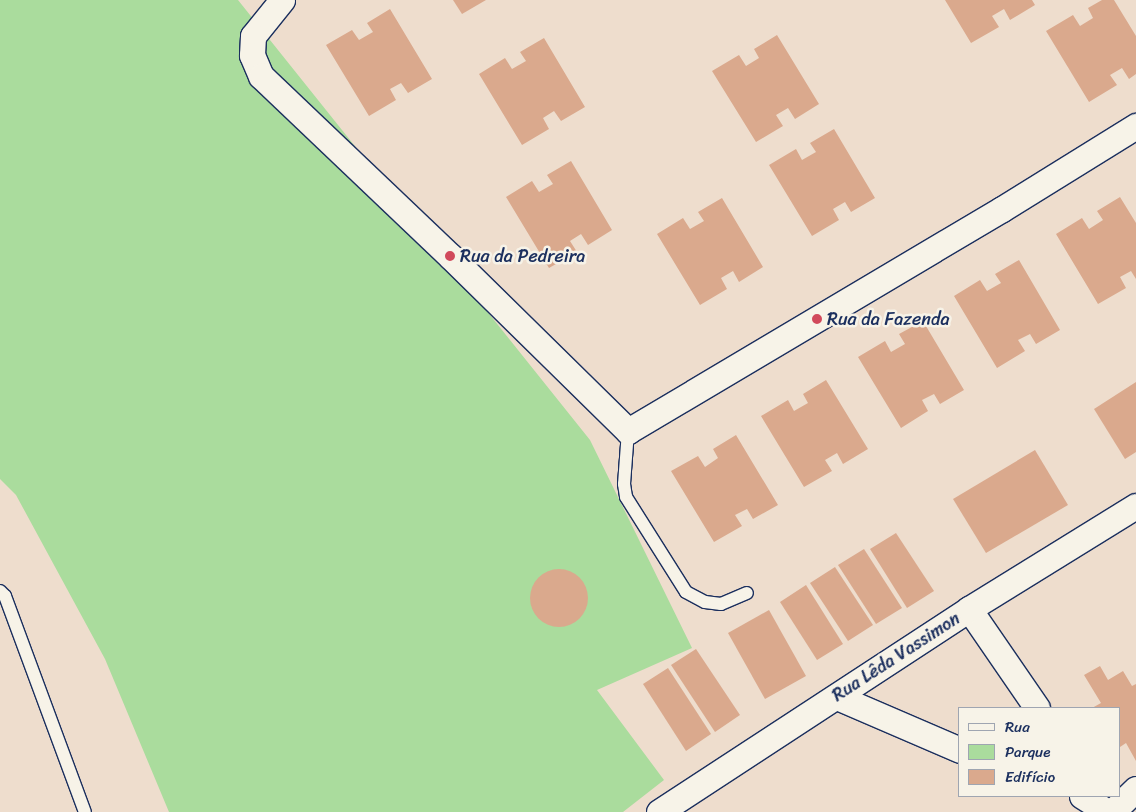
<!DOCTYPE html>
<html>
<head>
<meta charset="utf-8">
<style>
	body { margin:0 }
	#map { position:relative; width:1136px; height:812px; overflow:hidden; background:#eeddcd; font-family:Sriracha,sans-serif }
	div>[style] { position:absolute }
	.green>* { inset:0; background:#aadc9d }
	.building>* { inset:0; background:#daa98d }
	.round { border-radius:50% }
	.roads { filter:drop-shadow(1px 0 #1b2f5e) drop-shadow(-1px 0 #1b2f5e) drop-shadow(0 1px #1b2f5e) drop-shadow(0 -1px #1b2f5e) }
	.service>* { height:12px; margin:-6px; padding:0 6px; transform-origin:6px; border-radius:6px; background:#f7f3e8 }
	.minor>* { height:25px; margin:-12.5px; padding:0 12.5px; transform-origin:12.5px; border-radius:12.5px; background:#f7f3e8 }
	.dots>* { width:14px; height:14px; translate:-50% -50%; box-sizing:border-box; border:2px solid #f7f3e8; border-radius:50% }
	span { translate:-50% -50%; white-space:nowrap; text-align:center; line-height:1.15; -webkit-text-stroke:5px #f7f3e8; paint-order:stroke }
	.poi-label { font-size:18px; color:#1b2f5e }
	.left { translate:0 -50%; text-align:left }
	.street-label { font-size:18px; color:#1b2f5e }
	.legend { position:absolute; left:958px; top:707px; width:162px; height:90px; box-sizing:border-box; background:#f7f3e8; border:1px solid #9fa5b1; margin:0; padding:6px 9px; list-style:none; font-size:15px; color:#1b2f5e }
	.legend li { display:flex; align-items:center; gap:10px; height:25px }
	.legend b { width:25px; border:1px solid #9fa5b1 }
</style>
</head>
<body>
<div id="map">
	<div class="green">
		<div style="clip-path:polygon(0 0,238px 0,590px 440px,692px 648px,597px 690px,664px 780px,623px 812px,169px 812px,105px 659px,16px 495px,0 479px)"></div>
	</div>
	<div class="building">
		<div style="clip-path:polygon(453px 0,486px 0,462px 14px)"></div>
		<div style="clip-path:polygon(945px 0,1032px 0,1035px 5px,1010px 20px,1004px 9px,992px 16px,999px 27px,971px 43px)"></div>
		<div style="clip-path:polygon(1102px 0,1114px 0,1136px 36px,1136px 74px,1129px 79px,1122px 68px,1110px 75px,1117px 85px,1089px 102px,1046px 31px,1073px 15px,1080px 26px,1093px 18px,1088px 8px)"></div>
		<div style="clip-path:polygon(390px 9px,432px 79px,408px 93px,401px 83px,390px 89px,396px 100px,369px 116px,326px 45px,352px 30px,359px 40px,373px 32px,367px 23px)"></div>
		<div style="clip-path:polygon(777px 35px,819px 104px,795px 119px,788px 108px,776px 115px,783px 126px,756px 142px,712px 71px,739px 55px,746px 66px,759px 58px,754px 49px)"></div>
		<div style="clip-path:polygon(544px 38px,585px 107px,561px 121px,554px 111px,543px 118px,549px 129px,522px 145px,479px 74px,505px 58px,512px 69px,526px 61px,520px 52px)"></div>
		<div style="clip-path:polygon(834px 129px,875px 198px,851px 212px,845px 202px,833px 209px,839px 220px,812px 236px,769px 165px,796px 149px,802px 160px,816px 152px,810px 143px)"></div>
		<div style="clip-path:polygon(571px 161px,612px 230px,588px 245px,581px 234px,570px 241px,577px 252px,549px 268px,506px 197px,532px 181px,539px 192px,553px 184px,547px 175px)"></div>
		<div style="clip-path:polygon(1120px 197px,1136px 223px,1136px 279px,1131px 271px,1120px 277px,1126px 288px,1098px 304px,1056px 234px,1082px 218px,1089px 229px,1103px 220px,1097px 211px)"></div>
		<div style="clip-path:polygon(722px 198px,763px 267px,739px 282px,733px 271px,721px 278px,727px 289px,700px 305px,657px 234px,683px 218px,690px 229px,704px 221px,698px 212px)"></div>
		<div style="clip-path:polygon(1019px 260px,1060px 330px,1036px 344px,1030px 334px,1018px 340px,1025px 351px,997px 368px,954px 296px,980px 280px,987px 291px,1001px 283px,995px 274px)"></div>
		<div style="clip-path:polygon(923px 321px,964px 390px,940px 404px,934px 394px,922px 400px,928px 411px,901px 428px,858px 357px,885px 341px,891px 352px,905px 344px,899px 334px)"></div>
		<div style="clip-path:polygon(826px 380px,868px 449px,843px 464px,837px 453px,825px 460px,832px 471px,804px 487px,761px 416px,788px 400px,794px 411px,808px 403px,803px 394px)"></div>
		<div style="clip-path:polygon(1136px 382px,1136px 452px,1125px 459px,1094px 409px)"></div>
		<div style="clip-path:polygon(736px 435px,778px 505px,753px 519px,747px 509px,735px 515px,742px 526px,714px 542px,671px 471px,698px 456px,705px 467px,718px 458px,713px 449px)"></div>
		<div style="clip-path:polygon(1035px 450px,1068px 505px,986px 553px,953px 499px)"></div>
		<div style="clip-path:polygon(896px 533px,934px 591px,907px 608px,870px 549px)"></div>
		<div style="clip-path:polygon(864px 549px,902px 608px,876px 624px,838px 565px)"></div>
		<div style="clip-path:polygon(835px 567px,873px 625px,848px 641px,810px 583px)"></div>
		<div class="round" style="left:530px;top:569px;width:58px;height:58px"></div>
		<div style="clip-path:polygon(806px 585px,843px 644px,817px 660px,780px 602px)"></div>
		<div style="clip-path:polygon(769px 610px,806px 676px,765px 699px,728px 633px)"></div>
		<div style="clip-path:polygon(696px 649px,740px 715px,715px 732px,671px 665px)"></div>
		<div style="clip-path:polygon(1100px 666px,1108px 680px,1123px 671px,1132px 686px,1136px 684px,1136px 761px,1126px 743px,1120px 747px,1120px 708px,1092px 708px,1101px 703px,1084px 675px)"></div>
		<div style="clip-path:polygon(668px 668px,711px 734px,686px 751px,643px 684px)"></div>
	</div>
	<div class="roads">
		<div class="service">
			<div style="left:628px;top:431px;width:53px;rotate:94.3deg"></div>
			<div style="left:624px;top:484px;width:13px;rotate:81deg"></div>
			<div style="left:626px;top:497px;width:112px;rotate:57.7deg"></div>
			<div style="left:686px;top:592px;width:21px;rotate:28deg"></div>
			<div style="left:705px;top:602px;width:16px;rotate:7deg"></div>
			<div style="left:721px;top:604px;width:28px;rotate:-23deg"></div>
			<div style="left:0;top:591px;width:7px;rotate:45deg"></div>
			<div style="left:5px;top:596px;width:230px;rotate:69.7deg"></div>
		</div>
		<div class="minor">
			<div style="left:282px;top:0;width:46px;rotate:128.9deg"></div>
			<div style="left:253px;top:36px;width:19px;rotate:93deg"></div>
			<div style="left:252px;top:55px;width:23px;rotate:67deg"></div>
			<div style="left:261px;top:76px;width:261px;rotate:43.6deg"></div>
			<div style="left:450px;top:256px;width:250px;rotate:44.5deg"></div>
			<div style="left:628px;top:431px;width:435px;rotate:-30.7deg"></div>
			<div style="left:1002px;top:209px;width:158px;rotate:-31.8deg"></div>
			<div style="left:969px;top:609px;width:120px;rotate:55.5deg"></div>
			<div style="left:837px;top:697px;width:134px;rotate:23.3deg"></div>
			<div style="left:1082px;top:796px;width:31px;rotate:32deg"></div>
			<div style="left:659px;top:812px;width:371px;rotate:-33.2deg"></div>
			<div style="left:969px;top:609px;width:196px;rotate:-31.7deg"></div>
			<div style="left:1112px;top:812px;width:33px;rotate:-44deg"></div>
		</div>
	</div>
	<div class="dots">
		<div style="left:450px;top:256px;background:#d1495b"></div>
		<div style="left:817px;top:319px;background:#d1495b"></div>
	</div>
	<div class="poi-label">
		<span class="left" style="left:460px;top:256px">Rua da Pedreira</span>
		<span class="left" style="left:827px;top:319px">Rua da Fazenda</span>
	</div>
	<div class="street-label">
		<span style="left:896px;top:657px;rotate:-33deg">Rua Lêda Vassimon</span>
	</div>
	<ul class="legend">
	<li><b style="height:6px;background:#f7f3e8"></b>Rua</li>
	<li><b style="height:14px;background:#aadc9d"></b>Parque</li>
	<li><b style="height:14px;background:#daa98d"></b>Edifício</li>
	</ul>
</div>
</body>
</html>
